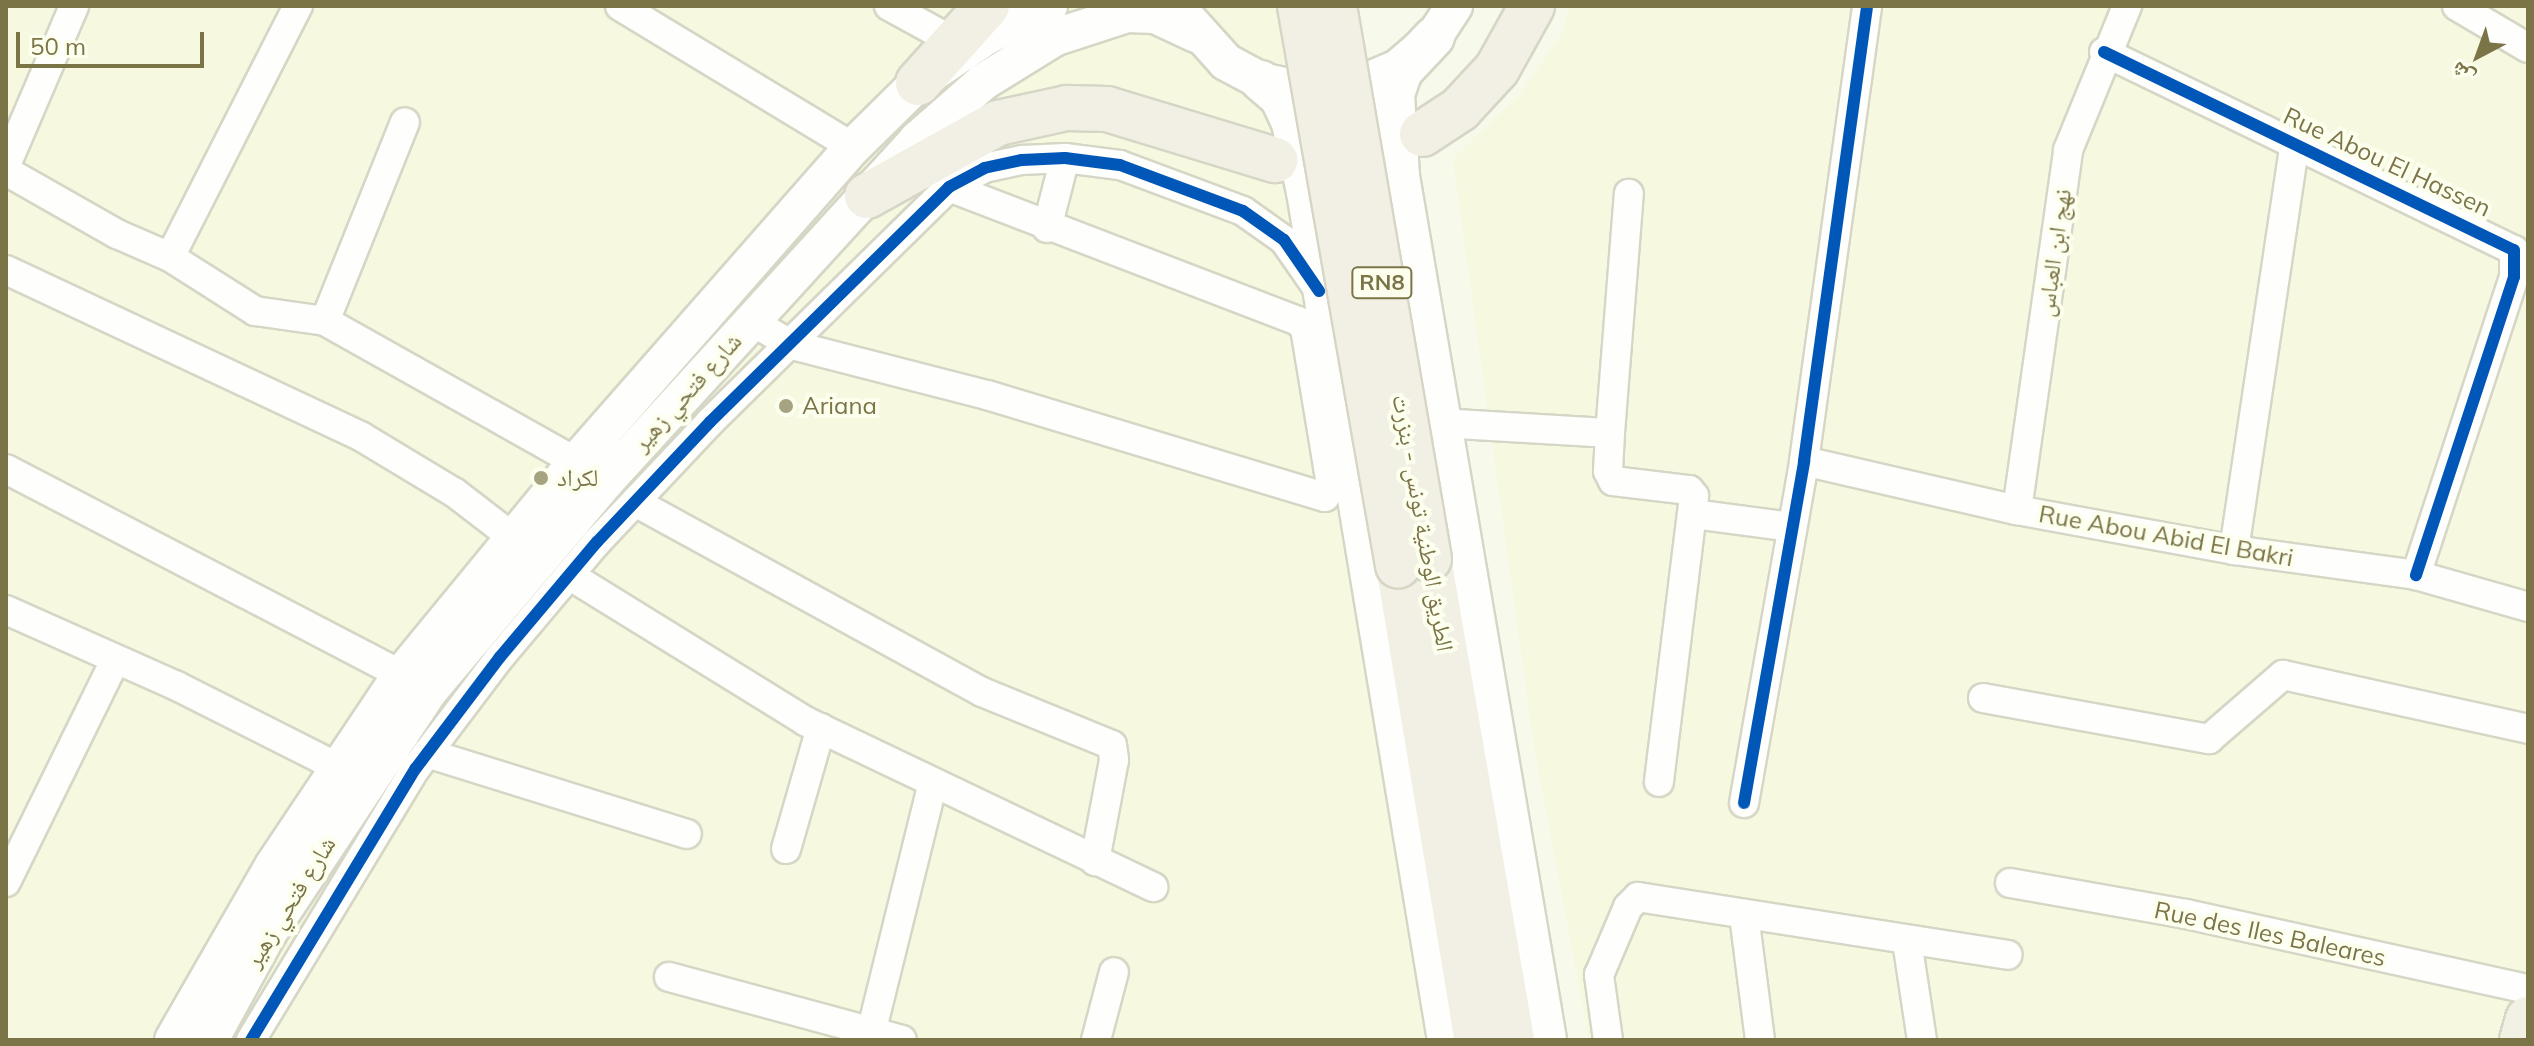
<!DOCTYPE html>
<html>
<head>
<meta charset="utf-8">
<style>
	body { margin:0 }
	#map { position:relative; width:2534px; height:1046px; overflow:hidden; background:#f7f9eb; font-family:Mulish,"Noto Naskh Arabic",sans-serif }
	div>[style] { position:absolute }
	.residential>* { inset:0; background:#f6f9df }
	.roads { filter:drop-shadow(2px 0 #d6d6c6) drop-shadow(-2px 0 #d6d6c6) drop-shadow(0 2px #d6d6c6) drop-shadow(0 -2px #d6d6c6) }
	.minor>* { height:28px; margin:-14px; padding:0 14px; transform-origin:14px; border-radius:14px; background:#fefefc }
	.tertiary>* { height:36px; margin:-18px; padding:0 18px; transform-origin:18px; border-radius:18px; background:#fefefc }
	.secondary>* { height:40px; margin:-20px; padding:0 20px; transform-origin:20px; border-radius:20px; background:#fefefc }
	.trunk>* { height:44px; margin:-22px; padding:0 22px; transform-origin:22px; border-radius:22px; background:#f2f2e4 }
	.motorway>* { height:44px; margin:-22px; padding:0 22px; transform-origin:22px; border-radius:22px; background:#f2f0e4 }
	.bridges { filter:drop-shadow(2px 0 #d7d6c5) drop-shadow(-2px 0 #d7d6c5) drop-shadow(0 2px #d7d6c5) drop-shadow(0 -2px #d7d6c5) }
	.motorway-bridge>* { height:44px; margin:-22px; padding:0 22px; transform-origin:22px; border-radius:22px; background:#f2f0e4 }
	.cycleway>* { height:12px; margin:-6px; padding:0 6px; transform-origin:6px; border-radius:6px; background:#0057b8 }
	.dots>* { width:22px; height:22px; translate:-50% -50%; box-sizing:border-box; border:4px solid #fdffee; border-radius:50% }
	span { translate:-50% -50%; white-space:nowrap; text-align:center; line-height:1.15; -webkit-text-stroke:8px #fdffee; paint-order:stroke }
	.shield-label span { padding:2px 6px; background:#fdffee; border:2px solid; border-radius:6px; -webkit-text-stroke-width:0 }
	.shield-label { font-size:22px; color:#7b7447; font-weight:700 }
	.street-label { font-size:24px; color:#7b7447 }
	.poi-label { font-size:24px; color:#7b7447 }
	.left { translate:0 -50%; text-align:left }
	.frame { position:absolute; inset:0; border:8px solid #7b7447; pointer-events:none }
	.north { position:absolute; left:2438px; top:16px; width:80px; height:80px; -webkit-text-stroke:6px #fdffee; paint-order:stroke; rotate:221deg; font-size:22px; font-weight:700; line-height:32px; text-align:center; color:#7b7447 }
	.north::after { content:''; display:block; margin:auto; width:28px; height:36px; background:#7b7447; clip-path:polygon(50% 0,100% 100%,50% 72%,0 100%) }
	.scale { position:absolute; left:16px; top:32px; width:188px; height:36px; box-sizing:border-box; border:4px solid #7b7447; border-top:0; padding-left:10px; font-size:24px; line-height:28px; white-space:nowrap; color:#7b7447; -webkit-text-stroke:6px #fdffee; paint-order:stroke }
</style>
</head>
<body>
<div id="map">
	<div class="residential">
		<div style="clip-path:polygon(6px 6px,1293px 6px,1463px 1040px,6px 1040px)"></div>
		<div style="clip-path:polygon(1570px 6px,2528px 6px,2528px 1040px,1589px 1040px,1534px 746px,1453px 159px,1519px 95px,1562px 33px)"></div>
	</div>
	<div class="roads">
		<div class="minor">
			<div style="left:620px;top:6px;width:272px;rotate:31.2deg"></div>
			<div style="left:889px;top:6px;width:73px;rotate:28.7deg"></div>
			<div style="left:2457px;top:6px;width:82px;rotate:30.6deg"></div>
			<div style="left:2104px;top:52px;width:455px;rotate:25.8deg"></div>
			<div style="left:2514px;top:250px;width:27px;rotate:90deg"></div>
			<div style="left:2514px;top:277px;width:314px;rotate:108.2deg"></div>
			<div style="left:6px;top:165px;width:173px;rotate:-66.8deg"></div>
			<div style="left:6px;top:171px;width:128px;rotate:29.6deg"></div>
			<div style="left:117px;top:234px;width:58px;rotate:23.5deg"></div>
			<div style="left:170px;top:257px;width:101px;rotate:32.4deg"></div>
			<div style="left:255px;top:311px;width:71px;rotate:8.1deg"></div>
			<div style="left:325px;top:321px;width:288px;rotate:29.3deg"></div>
			<div style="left:1047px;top:228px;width:72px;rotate:-75.6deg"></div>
			<div style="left:170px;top:257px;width:282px;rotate:-63deg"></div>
			<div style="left:6px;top:270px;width:393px;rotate:25.1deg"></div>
			<div style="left:362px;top:437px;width:109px;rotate:31.1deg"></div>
			<div style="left:455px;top:493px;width:76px;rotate:37.5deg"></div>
			<div style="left:325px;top:321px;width:214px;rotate:-68.1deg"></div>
			<div style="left:751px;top:321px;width:48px;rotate:30.3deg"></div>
			<div style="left:792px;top:345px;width:201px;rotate:14.4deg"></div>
			<div style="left:987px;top:395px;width:353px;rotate:16.8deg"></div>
			<div style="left:1325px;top:497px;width:13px;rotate:-63deg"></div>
			<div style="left:1331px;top:485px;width:159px;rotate:-99.4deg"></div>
			<div style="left:1305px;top:328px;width:10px;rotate:-135deg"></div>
			<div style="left:1298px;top:321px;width:374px;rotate:-159deg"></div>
			<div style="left:1441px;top:423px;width:169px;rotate:3.4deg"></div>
			<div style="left:1610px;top:433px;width:240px;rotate:-85.5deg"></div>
			<div style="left:1610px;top:433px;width:38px;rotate:93deg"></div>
			<div style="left:1608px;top:471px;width:11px;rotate:63deg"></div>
			<div style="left:1613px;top:481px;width:77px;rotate:6.8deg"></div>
			<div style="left:1689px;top:490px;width:8px;rotate:50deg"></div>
			<div style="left:1694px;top:496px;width:288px;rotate:97deg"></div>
			<div style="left:1804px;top:461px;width:219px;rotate:13deg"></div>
			<div style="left:2017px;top:510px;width:221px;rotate:10.4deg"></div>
			<div style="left:2234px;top:550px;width:184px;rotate:7.8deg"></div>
			<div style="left:2416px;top:575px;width:116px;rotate:15.9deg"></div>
			<div style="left:6px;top:469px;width:445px;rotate:27.5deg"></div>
			<div style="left:635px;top:502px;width:396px;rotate:28.7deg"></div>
			<div style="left:982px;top:692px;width:140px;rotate:22.2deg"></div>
			<div style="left:1112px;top:745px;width:15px;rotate:82deg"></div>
			<div style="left:1114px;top:760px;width:103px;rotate:100.7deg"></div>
			<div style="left:2017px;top:510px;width:364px;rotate:-81.9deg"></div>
			<div style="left:2068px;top:150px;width:156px;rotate:-67.7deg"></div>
			<div style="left:1693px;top:514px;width:100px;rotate:7.5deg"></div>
			<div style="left:2234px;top:550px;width:412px;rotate:-81.5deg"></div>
			<div style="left:569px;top:575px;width:278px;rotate:31.7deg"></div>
			<div style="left:805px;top:721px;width:386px;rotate:25.5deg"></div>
			<div style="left:6px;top:610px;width:187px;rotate:24deg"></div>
			<div style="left:177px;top:686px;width:182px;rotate:26.8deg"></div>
			<div style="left:1983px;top:698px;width:230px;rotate:10.3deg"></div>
			<div style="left:2209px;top:739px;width:98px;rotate:-40.9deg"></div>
			<div style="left:2283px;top:675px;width:251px;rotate:12.4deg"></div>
			<div style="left:427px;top:753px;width:272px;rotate:17.3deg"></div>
			<div style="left:1744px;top:803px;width:347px;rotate:-80deg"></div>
			<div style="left:1804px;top:461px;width:459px;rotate:-82.1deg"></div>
			<div style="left:786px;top:849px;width:126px;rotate:-73.9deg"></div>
			<div style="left:6px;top:882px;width:247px;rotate:-63.8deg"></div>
			<div style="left:2010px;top:883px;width:179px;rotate:10deg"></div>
			<div style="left:2186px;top:914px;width:350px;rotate:12.4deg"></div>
			<div style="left:1744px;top:915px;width:126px;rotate:82.7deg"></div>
			<div style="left:1907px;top:941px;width:100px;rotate:81.4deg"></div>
			<div style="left:669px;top:977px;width:241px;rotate:15.1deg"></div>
			<div style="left:872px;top:1029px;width:250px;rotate:-76.1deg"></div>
			<div style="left:251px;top:1040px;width:318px;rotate:-58.8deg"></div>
			<div style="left:416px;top:768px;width:139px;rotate:-52.9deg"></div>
			<div style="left:500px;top:657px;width:150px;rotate:-49.9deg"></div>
			<div style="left:597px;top:542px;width:165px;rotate:-46.7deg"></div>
			<div style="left:710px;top:422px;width:335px;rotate:-44.5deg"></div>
			<div style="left:949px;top:187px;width:40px;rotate:-28deg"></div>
			<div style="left:984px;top:168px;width:39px;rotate:-12deg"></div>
			<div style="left:1022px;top:160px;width:43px;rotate:-2.7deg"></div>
			<div style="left:1065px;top:158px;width:55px;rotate:7.3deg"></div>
			<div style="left:1120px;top:165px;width:131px;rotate:20.5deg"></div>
			<div style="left:1243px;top:211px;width:50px;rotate:35.3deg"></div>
			<div style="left:1284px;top:240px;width:60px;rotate:55.2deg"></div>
			<div style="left:1096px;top:1040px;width:70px;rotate:-75.2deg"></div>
			<div style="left:1608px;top:1040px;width:66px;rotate:-97.9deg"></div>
			<div style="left:1599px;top:975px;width:74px;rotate:-66.9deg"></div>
			<div style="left:1628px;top:907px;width:14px;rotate:-45deg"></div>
			<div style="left:1638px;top:897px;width:374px;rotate:8.9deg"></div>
		</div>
		<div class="tertiary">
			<div style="left:1183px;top:14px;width:64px;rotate:48.1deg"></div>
			<div style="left:1226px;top:62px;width:40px;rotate:28deg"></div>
			<div style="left:1261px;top:81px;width:48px;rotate:12deg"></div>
			<div style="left:1308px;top:91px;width:47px;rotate:-6.1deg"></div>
			<div style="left:1355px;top:86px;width:47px;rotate:-22.7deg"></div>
			<div style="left:1398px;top:68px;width:48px;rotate:-40.7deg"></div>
			<div style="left:1434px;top:37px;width:37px;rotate:-57deg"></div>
			<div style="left:173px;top:1040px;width:201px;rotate:-60.1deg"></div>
			<div style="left:273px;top:866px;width:230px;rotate:-56.2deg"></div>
			<div style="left:401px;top:675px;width:276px;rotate:-50.6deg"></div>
			<div style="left:576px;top:462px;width:419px;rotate:-48.7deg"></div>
			<div style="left:853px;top:147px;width:91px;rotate:-44.6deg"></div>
			<div style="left:918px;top:83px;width:83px;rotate:-34.3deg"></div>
			<div style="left:987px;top:36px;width:69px;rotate:-25.8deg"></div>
			<div style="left:210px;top:1040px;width:123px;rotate:-61.4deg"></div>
			<div style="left:269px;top:932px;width:291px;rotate:-56.4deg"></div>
			<div style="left:430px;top:690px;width:273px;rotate:-49.9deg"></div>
			<div style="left:606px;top:481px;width:462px;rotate:-47.6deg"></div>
			<div style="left:917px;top:140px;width:88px;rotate:-41.3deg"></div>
			<div style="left:983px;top:82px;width:86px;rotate:-31.7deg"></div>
			<div style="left:1056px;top:37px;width:75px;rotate:-17.9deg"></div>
			<div style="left:1127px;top:14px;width:28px;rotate:2deg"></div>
			<div style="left:1155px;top:15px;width:45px;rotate:24.9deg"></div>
		</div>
		<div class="secondary">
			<div style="left:1434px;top:37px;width:47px;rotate:133.3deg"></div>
			<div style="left:1402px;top:71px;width:24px;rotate:109deg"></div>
			<div style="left:1394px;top:94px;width:82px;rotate:86.5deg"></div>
			<div style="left:1399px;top:176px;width:876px;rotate:80.34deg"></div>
			<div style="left:1261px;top:81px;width:25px;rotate:40deg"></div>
			<div style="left:1280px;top:97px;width:29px;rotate:65deg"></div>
			<div style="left:1292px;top:123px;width:71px;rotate:77.7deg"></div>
			<div style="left:1307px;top:192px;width:860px;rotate:80.56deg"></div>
		</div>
		<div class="trunk">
			<div style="left:2522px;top:1040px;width:22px;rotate:-74deg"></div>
		</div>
		<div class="motorway">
			<div style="left:918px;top:83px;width:103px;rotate:-48.1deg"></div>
			<div style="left:1422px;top:134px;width:45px;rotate:-33.3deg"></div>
			<div style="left:1460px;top:109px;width:54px;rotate:-47.2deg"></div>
			<div style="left:1497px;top:69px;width:72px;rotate:-60.9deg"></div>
			<div style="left:867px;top:196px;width:150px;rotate:-29.1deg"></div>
			<div style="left:998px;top:123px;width:71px;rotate:-12.3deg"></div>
			<div style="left:1067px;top:108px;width:40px;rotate:1.4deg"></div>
			<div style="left:1107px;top:109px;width:176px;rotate:16.9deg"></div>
			<div style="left:1429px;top:559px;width:488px;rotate:80.2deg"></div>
			<div style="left:1398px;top:565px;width:482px;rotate:80.6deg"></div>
		</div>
	</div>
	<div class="bridges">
		<div class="motorway-bridge">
			<div style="left:1300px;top:6px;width:568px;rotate:80.06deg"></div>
			<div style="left:1334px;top:6px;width:561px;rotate:80.25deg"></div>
		</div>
	</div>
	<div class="cycleway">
		<div style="left:2104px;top:52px;width:455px;rotate:25.8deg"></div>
		<div style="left:2514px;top:250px;width:27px;rotate:90deg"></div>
		<div style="left:2514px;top:277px;width:314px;rotate:108.2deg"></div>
		<div style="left:1744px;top:803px;width:347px;rotate:-80deg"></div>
		<div style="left:1804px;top:461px;width:459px;rotate:-82.1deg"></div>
		<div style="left:251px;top:1040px;width:318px;rotate:-58.8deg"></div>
		<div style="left:416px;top:768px;width:139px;rotate:-52.9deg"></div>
		<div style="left:500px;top:657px;width:150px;rotate:-49.9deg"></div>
		<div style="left:597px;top:542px;width:165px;rotate:-46.7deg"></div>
		<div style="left:710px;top:422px;width:335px;rotate:-44.5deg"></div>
		<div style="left:949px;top:187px;width:40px;rotate:-28deg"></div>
		<div style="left:984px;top:168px;width:39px;rotate:-12deg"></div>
		<div style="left:1022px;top:160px;width:43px;rotate:-2.7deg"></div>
		<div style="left:1065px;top:158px;width:55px;rotate:7.3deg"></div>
		<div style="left:1120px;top:165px;width:131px;rotate:20.5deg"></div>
		<div style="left:1243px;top:211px;width:50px;rotate:35.3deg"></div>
		<div style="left:1284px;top:240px;width:62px;rotate:55.5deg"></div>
	</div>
	<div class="dots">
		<div style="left:786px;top:406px;background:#a6a380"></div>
		<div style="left:541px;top:478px;background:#a6a380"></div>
	</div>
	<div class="shield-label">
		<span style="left:1382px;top:283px">RN8</span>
	</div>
	<div class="street-label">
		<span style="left:2387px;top:162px;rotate:25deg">Rue Abou El Hassen</span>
		<span style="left:2054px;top:253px;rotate:-82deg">نهج ابن العباس</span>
		<span style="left:687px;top:392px;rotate:-48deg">شارع فتحي زهير</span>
		<span style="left:1423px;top:523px;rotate:80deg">الطريق الوطنية تونس - بنزرت</span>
		<span style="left:2166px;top:536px;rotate:10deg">Rue Abou Abid El Bakri</span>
		<span style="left:290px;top:902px;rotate:-58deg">شارع فتحي زهير</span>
		<span style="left:2270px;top:934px;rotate:12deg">Rue des Iles Baleares</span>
	</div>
	<div class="poi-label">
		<span class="left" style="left:802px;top:406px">Ariana</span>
		<span class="left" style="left:557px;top:478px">لكراد</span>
	</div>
	<div class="frame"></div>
	<div class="north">ش</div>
	<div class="scale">50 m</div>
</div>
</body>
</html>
